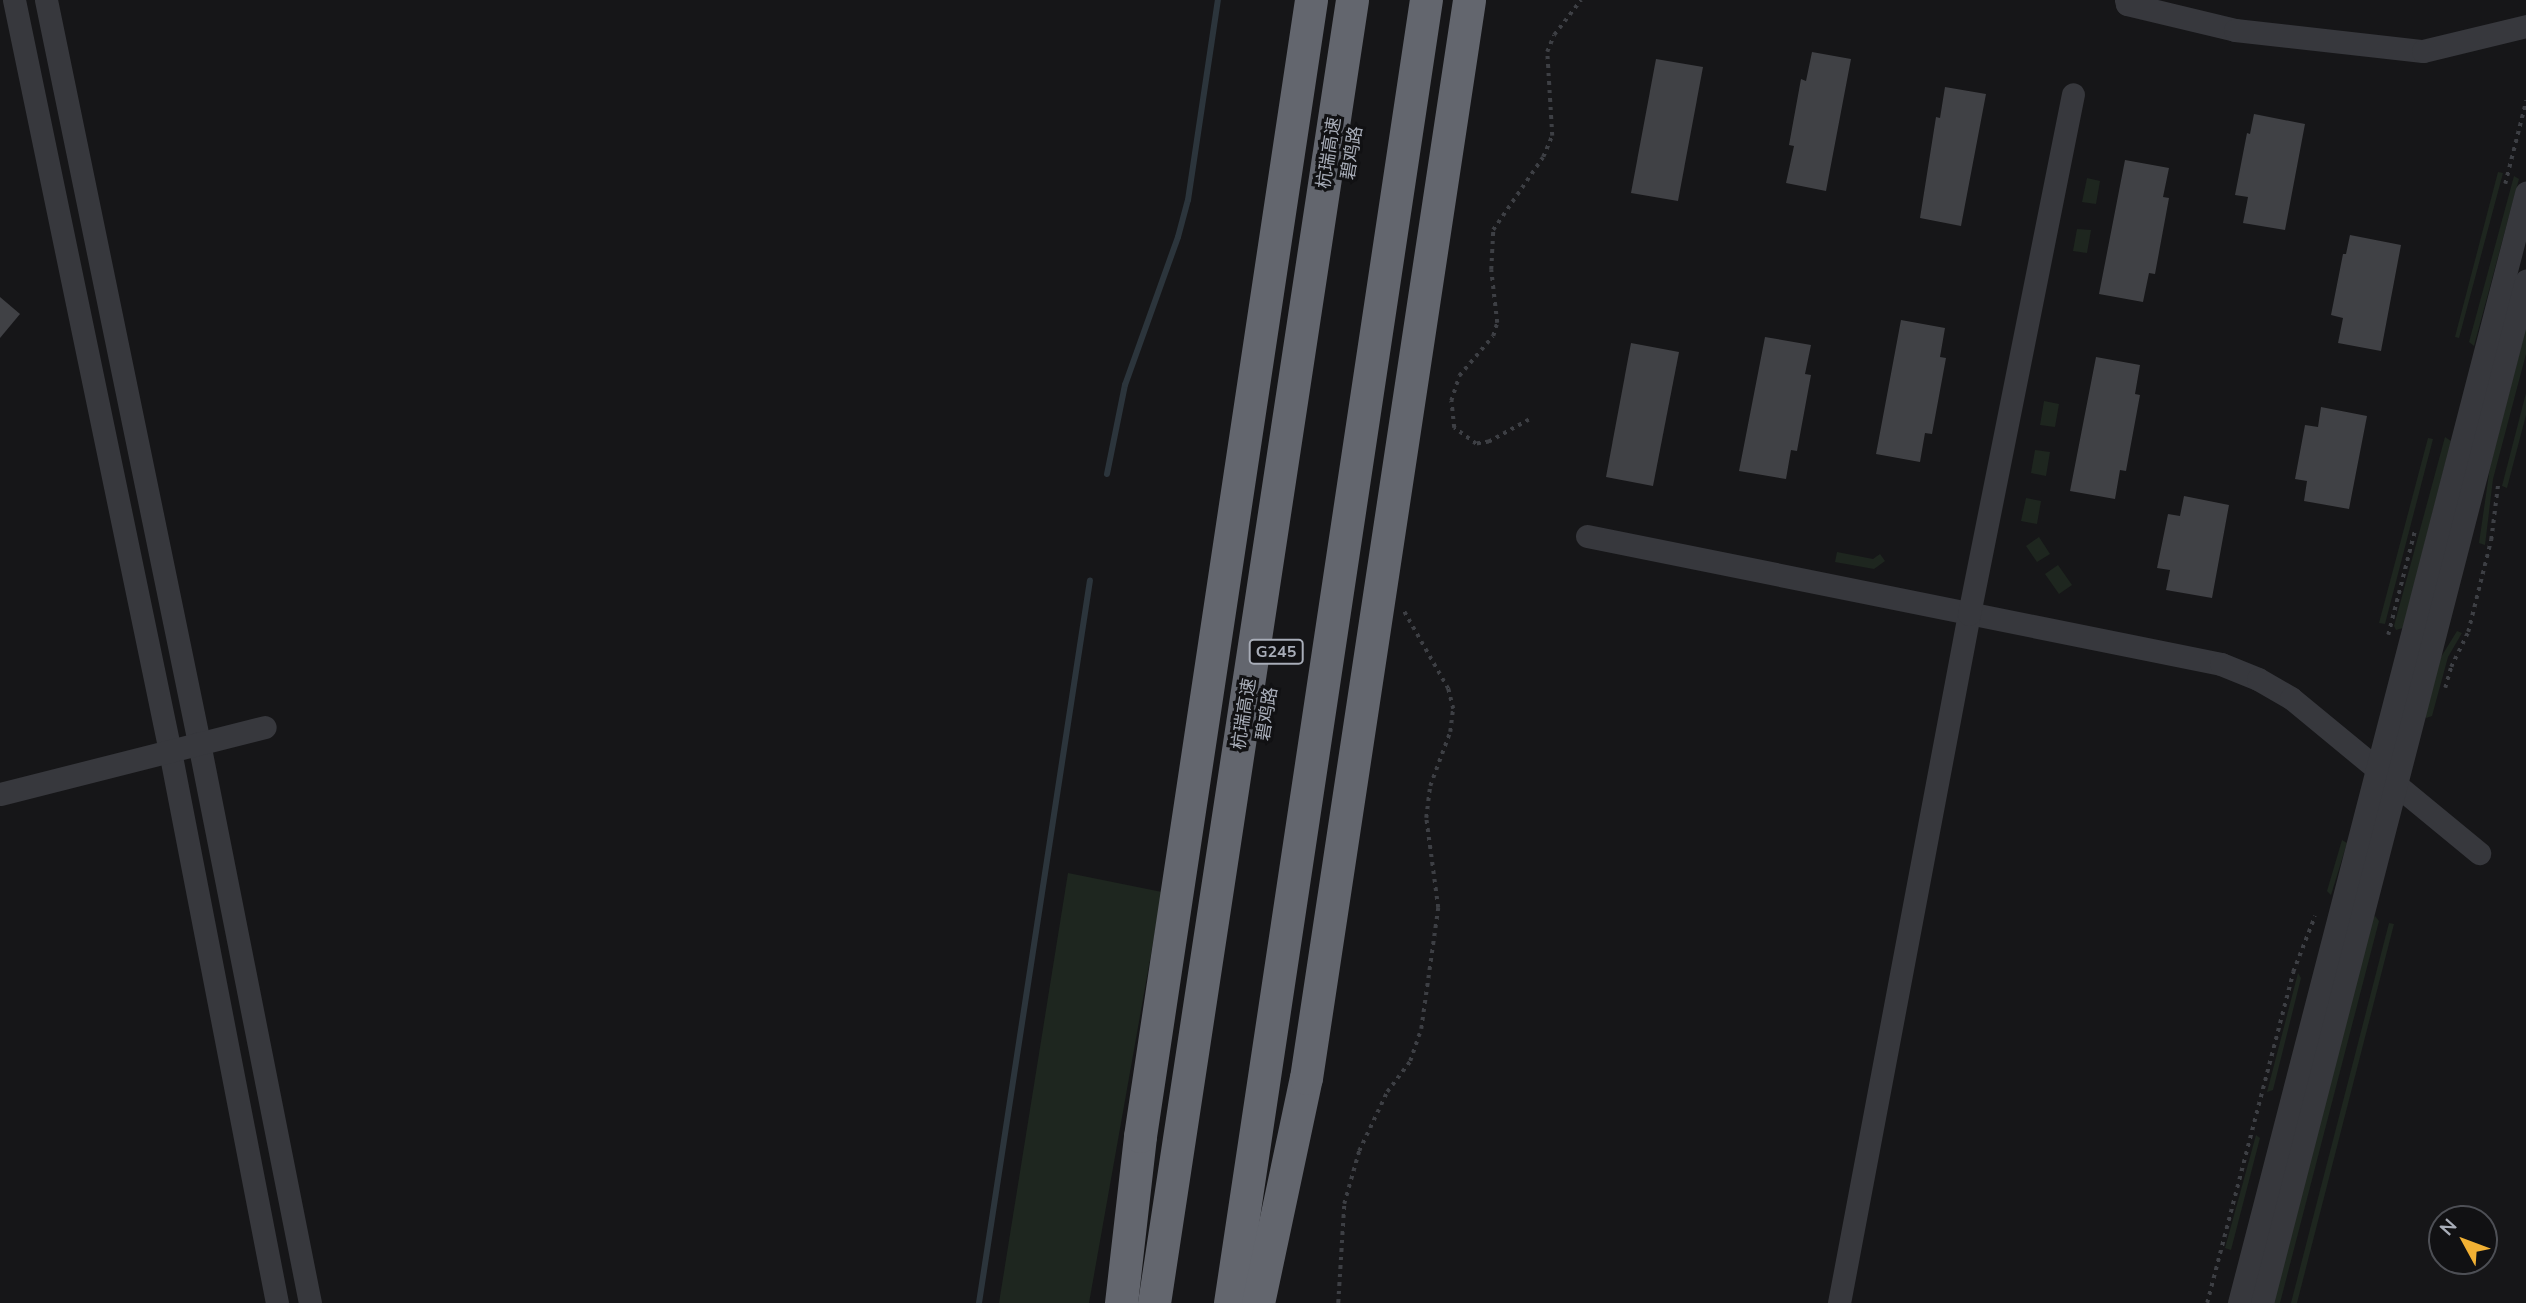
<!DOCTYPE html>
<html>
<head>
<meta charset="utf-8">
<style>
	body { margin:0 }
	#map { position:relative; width:2526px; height:1303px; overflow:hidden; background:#161618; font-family:"Nunito Sans","Noto Sans SC",sans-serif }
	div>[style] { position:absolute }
	.green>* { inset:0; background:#1e261f }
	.stream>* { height:6px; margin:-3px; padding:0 3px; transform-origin:3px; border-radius:3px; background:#2c353c }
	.building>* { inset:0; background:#404145 }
	.path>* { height:3.5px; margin-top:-1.75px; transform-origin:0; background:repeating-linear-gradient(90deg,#3d3f44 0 3.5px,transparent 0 8.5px) }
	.minor>* { height:23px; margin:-11.5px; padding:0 11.5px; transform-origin:11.5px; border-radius:11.5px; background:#37383d }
	.highway>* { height:33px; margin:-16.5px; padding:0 16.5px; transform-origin:16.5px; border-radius:16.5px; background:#63666e }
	span { translate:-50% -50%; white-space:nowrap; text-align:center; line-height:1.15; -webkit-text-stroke:6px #111113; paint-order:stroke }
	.shield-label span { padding:2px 5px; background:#111113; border:2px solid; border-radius:5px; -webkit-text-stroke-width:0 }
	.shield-label { font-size:16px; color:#a8adb8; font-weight:700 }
	.street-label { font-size:18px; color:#a8adb8 }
	.north { position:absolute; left:2428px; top:1205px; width:70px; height:70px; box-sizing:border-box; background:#111113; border:2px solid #4d4f55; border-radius:50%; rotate:311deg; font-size:19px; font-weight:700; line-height:28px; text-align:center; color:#a8adb8 }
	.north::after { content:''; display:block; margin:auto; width:24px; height:32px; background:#f2b134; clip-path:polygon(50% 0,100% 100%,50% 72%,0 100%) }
</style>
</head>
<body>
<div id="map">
	<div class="green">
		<div style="clip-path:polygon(2498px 172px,2503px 173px,2459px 338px,2455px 337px)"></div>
		<div style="clip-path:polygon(2514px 176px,2519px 179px,2474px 346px,2469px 342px)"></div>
		<div style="clip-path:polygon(2087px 178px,2100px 181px,2096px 204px,2082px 202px)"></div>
		<div style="clip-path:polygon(2077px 229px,2091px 230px,2087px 253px,2073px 251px)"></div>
		<div style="clip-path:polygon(2526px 327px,2526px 354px,2493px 479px,2485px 545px,2479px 543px,2490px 467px)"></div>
		<div style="clip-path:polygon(2526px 393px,2526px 415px,2507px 488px,2502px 486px)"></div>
		<div style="clip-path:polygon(2044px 401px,2059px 404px,2055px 427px,2040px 425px)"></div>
		<div style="clip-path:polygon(2445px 437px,2451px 441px,2403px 628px,2396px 630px,2394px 626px)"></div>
		<div style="clip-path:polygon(2428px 438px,2433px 439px,2385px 624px,2379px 623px)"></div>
		<div style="clip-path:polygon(2035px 450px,2050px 452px,2046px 476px,2031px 473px)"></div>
		<div style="clip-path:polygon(2026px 498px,2041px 501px,2037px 524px,2021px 521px)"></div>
		<div style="clip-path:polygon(2039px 537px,2050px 554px,2037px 562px,2026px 546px)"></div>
		<div style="clip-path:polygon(1837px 552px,1873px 559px,1880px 554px,1885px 561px,1874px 569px,1835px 562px)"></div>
		<div style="clip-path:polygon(2058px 565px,2072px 585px,2059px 594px,2045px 574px)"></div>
		<div style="clip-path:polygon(2457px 631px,2462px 633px,2448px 657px,2432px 716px,2426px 718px,2424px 714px,2438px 662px)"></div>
		<div style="clip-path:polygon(2342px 840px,2347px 843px,2331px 895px,2327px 891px)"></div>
		<div style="clip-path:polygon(1068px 873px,1162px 892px,1089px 1303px,999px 1303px)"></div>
		<div style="clip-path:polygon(2375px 916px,2379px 921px,2280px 1303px,2272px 1303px,2371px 920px)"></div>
		<div style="clip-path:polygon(2389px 923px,2394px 924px,2297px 1303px,2291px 1303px)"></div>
		<div style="clip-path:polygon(2298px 973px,2301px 978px,2273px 1090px,2267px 1092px)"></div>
		<div style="clip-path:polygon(2256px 1135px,2260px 1138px,2231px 1250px,2225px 1248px)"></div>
	</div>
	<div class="stream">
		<div style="left:1107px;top:474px;width:91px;rotate:-78.6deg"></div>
		<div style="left:1125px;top:385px;width:157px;rotate:-70.3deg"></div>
		<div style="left:1178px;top:237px;width:38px;rotate:-75deg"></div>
		<div style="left:1188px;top:200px;width:202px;rotate:-81.5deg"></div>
		<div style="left:979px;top:1303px;width:731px;rotate:-81.27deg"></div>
	</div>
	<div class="building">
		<div style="clip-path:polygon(1812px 52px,1851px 59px,1826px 191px,1786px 183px,1794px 146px,1789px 145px,1801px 79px,1806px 81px)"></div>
		<div style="clip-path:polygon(1656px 59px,1703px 67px,1678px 201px,1631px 193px)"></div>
		<div style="clip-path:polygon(1945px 87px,1986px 94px,1961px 226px,1920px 218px,1936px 117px,1940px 118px)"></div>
		<div style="clip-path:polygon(2254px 114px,2305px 124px,2285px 230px,2243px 223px,2248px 197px,2235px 195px,2247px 133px,2250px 134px)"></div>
		<div style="clip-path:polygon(2125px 160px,2169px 168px,2163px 197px,2169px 198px,2155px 274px,2149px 273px,2143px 302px,2099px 294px)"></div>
		<div style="clip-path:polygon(2350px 235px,2401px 245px,2381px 351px,2338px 343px,2343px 318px,2331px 315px,2343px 254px,2346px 254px)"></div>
		<div style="clip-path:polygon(0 297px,20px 314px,0 338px)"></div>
		<div style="clip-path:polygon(1901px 320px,1945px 328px,1940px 357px,1946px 358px,1932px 434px,1925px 433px,1920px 462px,1876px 454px)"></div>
		<div style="clip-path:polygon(1765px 337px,1811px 345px,1805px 374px,1811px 375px,1797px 451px,1791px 450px,1786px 479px,1739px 471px)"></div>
		<div style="clip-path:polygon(1631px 343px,1679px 352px,1653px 486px,1606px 477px)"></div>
		<div style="clip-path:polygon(2096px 357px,2140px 365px,2135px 394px,2140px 395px,2126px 471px,2120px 470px,2115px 499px,2070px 491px)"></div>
		<div style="clip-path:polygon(2321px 407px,2367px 416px,2349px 509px,2304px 501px,2307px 481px,2295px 479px,2305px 425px,2318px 427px)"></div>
		<div style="clip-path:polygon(2184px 496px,2229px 505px,2212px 598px,2166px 590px,2170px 570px,2157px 568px,2168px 514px,2180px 516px)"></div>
	</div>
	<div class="path">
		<div style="left:2505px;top:184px;width:86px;rotate:-75.8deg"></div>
		<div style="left:1529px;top:420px;width:46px;rotate:151.2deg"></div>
		<div style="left:1489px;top:442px;width:13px;rotate:171deg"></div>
		<div style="left:1476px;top:444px;width:27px;rotate:-144deg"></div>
		<div style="left:1454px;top:428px;width:27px;rotate:-96deg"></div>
		<div style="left:1451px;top:401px;width:26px;rotate:-72deg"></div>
		<div style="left:1459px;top:376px;width:52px;rotate:-49.6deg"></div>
		<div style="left:1493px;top:336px;width:14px;rotate:-73deg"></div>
		<div style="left:1497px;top:323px;width:53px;rotate:-96.5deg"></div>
		<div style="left:1491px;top:270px;width:40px;rotate:-87.1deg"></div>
		<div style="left:1493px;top:230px;width:88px;rotate:-55.6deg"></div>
		<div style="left:1543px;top:157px;width:23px;rotate:-67deg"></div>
		<div style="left:1552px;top:136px;width:84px;rotate:-93.4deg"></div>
		<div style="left:1547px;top:52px;width:18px;rotate:-68deg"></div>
		<div style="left:1554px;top:35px;width:44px;rotate:-52.4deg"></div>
		<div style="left:2388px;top:635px;width:108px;rotate:-75.6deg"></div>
		<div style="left:2445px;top:688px;width:22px;rotate:-74deg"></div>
		<div style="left:2451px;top:667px;width:39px;rotate:-64deg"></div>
		<div style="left:2468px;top:632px;width:95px;rotate:-76deg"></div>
		<div style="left:2491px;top:540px;width:56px;rotate:-82.9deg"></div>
		<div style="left:1338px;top:1303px;width:99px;rotate:-86.5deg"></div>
		<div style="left:1344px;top:1204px;width:55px;rotate:-74.2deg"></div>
		<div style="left:1359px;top:1151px;width:65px;rotate:-64.6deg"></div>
		<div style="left:1387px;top:1092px;width:39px;rotate:-53deg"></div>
		<div style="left:1410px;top:1061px;width:34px;rotate:-71deg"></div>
		<div style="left:1421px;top:1029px;width:122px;rotate:-82deg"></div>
		<div style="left:1438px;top:908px;width:91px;rotate:-97.6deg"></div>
		<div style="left:1426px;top:818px;width:32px;rotate:-83deg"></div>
		<div style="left:1430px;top:786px;width:58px;rotate:-69.7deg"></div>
		<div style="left:1450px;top:732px;width:23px;rotate:-83deg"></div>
		<div style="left:1453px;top:709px;width:21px;rotate:-104deg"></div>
		<div style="left:1448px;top:689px;width:91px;rotate:-119.7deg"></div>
		<div style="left:2207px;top:1303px;width:342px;rotate:-75.4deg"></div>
		<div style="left:2293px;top:972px;width:60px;rotate:-68.6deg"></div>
	</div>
	<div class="minor">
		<div style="left:14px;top:0;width:767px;rotate:78.27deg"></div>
		<div style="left:170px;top:751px;width:562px;rotate:79.03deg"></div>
		<div style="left:46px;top:0;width:759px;rotate:78.36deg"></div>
		<div style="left:199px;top:743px;width:571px;rotate:78.79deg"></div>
		<div style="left:2126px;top:0;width:4px;rotate:76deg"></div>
		<div style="left:2127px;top:4px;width:111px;rotate:13.5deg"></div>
		<div style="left:2235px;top:30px;width:189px;rotate:6.4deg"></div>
		<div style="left:2423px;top:51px;width:106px;rotate:-13.6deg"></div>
		<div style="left:1587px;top:536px;width:647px;rotate:11.41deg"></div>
		<div style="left:2221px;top:664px;width:40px;rotate:22deg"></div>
		<div style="left:2258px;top:679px;width:38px;rotate:30deg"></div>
		<div style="left:2291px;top:698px;width:244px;rotate:39.5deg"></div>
		<div style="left:0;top:794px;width:273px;rotate:-14.2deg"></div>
		<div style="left:1839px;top:1303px;width:701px;rotate:-79.32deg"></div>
		<div style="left:1969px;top:614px;width:530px;rotate:-78.69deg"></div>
		<div style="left:2239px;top:1303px;width:1147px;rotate:-75.5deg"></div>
		<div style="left:2262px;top:1303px;width:1056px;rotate:-75.52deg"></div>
	</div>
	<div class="highway">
		<div style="left:1121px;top:1303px;width:168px;rotate:-83.5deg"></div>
		<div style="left:1140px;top:1136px;width:1149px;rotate:-81.44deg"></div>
		<div style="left:1154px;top:1303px;width:1318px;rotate:-81.36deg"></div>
		<div style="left:1230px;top:1303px;width:1318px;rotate:-81.45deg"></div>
		<div style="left:1258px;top:1303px;width:230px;rotate:-78deg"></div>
		<div style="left:1306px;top:1078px;width:1090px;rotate:-81.4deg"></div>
	</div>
	<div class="shield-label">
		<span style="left:1276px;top:652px">G245</span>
	</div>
	<div class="street-label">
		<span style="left:1329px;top:153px;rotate:-81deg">杭瑞高速</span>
		<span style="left:1352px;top:153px;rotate:-81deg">碧鸡路</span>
		<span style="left:1244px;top:714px;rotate:-81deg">杭瑞高速</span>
		<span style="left:1267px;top:714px;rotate:-81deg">碧鸡路</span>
	</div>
	<div class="north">N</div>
</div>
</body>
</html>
